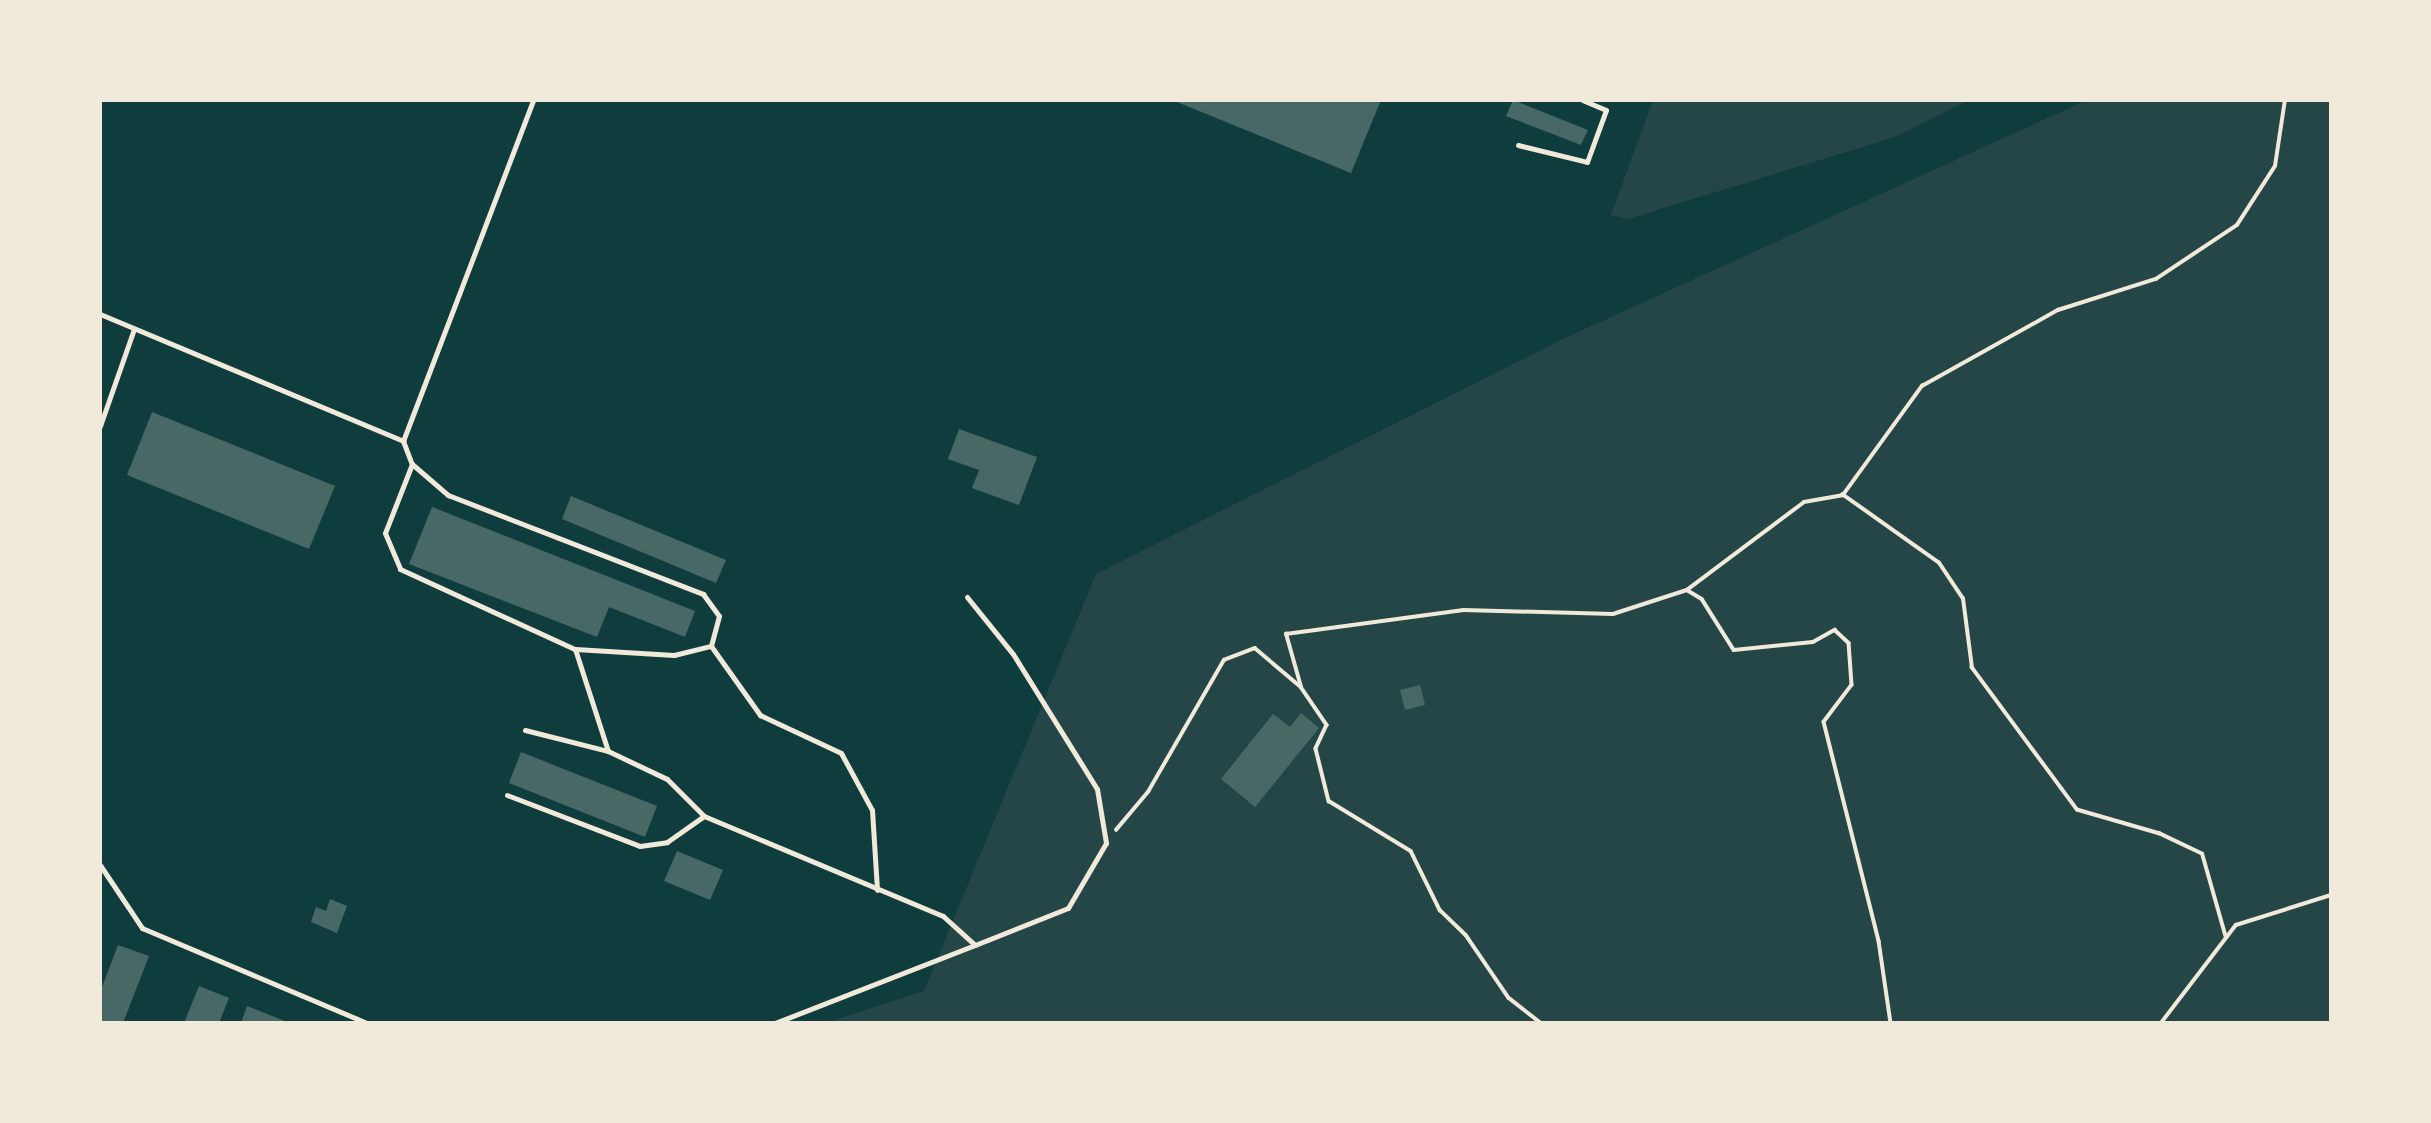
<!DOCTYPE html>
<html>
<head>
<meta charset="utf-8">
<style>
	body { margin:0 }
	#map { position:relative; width:2431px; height:1123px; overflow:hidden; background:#0f3d3e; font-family:Inter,sans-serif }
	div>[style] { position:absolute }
	.green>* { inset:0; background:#244646 }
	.building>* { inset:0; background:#486865 }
	.path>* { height:3.5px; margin:-1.75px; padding:0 1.75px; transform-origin:1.75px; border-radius:1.75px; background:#f1e9da }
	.service>* { height:5px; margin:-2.5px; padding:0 2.5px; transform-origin:2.5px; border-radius:2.5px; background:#f1e9da }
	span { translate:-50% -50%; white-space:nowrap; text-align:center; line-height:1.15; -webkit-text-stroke:7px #f1e9da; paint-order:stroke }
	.frame { position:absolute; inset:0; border:102px solid #f1e9da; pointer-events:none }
</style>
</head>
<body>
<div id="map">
	<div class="green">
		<div style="clip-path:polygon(1653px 100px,1969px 100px,1895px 137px,1628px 219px,1611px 215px)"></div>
		<div style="clip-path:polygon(2087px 100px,2331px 100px,2331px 1023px,825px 1023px,924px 991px,1096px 574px,1565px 338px)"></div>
	</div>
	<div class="building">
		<div style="clip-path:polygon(1172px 100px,1381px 100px,1351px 173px)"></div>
		<div style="clip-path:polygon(1513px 100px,1588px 130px,1581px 145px,1506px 116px)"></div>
		<div style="clip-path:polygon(152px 412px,335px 486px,309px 549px,127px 475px)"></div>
		<div style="clip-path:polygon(959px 429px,1037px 457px,1019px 505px,972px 488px,979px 470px,948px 459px)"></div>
		<div style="clip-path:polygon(571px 496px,726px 560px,716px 583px,562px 519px)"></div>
		<div style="clip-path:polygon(432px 507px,695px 611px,685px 637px,609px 607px,597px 637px,409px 564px)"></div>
		<div style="clip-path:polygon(1420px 685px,1425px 705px,1405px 710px,1400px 690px)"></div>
		<div style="clip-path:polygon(1301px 713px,1319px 728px,1255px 807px,1221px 779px,1273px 714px,1290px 727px)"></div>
		<div style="clip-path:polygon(521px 752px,657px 806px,645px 837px,509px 783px)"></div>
		<div style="clip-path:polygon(677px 851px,723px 870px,710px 900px,664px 881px)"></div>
		<div style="clip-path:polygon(330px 899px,347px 906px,337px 933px,311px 922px,316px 907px,326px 911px)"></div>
		<div style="clip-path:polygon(118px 945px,149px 956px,123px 1023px,100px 1023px,100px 992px)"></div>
		<div style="clip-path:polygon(199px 986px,229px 998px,219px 1023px,184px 1023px)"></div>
		<div style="clip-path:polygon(247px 1006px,290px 1023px,241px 1023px)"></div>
	</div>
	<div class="path">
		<div style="left:1687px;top:590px;width:146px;rotate:-36.9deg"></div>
		<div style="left:1804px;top:502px;width:40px;rotate:-10deg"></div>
		<div style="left:1301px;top:687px;width:55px;rotate:-105.8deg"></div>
		<div style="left:1286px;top:634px;width:179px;rotate:-7.7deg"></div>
		<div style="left:1463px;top:610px;width:150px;rotate:1.5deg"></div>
		<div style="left:1613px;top:614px;width:78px;rotate:-18deg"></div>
		<div style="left:1687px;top:590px;width:17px;rotate:31deg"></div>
		<div style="left:1702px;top:599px;width:60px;rotate:57.9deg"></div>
		<div style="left:1734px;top:650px;width:79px;rotate:-5.8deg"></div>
		<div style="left:1813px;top:642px;width:25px;rotate:-29deg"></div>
		<div style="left:1835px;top:630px;width:19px;rotate:43deg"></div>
		<div style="left:1849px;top:643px;width:42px;rotate:85.9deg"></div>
		<div style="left:1852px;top:685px;width:46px;rotate:127.1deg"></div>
		<div style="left:1824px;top:722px;width:226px;rotate:75.9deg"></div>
		<div style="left:1879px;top:941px;width:83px;rotate:81.7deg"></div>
		<div style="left:1116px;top:830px;width:50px;rotate:-49.9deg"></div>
		<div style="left:1148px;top:792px;width:152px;rotate:-60.1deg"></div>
		<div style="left:1224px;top:660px;width:33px;rotate:-21deg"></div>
		<div style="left:1255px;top:648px;width:60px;rotate:40.3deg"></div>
		<div style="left:1301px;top:687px;width:46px;rotate:55.6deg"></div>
		<div style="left:1327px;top:725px;width:26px;rotate:115deg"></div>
		<div style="left:1316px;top:749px;width:54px;rotate:76deg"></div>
		<div style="left:1329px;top:801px;width:96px;rotate:31.4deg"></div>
		<div style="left:1411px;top:851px;width:66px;rotate:63.8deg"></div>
		<div style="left:1440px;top:910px;width:36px;rotate:44deg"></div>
		<div style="left:1466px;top:935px;width:76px;rotate:55.7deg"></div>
		<div style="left:1509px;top:998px;width:41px;rotate:38deg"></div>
		<div style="left:2226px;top:938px;width:87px;rotate:-105.9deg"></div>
		<div style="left:2202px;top:854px;width:47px;rotate:-154.5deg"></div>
		<div style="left:2160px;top:834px;width:86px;rotate:-163.9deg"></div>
		<div style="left:2077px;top:810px;width:177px;rotate:-126.5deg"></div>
		<div style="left:1972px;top:668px;width:70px;rotate:-97.4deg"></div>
		<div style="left:1963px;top:599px;width:43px;rotate:-123.7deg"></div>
		<div style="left:1939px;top:563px;width:118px;rotate:-144.7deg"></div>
		<div style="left:1843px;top:495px;width:135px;rotate:-54.1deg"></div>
		<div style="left:1922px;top:386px;width:156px;rotate:-29.2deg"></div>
		<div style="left:2058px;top:310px;width:103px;rotate:-17.6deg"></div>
		<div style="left:2156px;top:279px;width:97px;rotate:-33.7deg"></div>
		<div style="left:2237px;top:225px;width:70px;rotate:-57.2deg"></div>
		<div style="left:2275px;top:166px;width:67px;rotate:-81.4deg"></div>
		<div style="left:2161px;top:1023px;width:123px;rotate:-52.6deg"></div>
		<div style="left:2236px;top:925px;width:100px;rotate:-17.5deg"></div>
	</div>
	<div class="service">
		<div style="left:1518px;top:145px;width:71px;rotate:13.8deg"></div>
		<div style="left:1587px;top:162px;width:55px;rotate:-69.9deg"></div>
		<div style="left:1606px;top:110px;width:25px;rotate:-157deg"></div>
		<div style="left:100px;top:314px;width:329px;rotate:22.7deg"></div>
		<div style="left:403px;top:441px;width:365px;rotate:-69.1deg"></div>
		<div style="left:100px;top:426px;width:103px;rotate:-70.7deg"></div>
		<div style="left:403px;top:441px;width:25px;rotate:69deg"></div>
		<div style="left:412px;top:464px;width:74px;rotate:111.4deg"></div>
		<div style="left:385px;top:533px;width:39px;rotate:67deg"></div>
		<div style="left:400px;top:569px;width:192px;rotate:24.6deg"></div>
		<div style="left:575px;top:649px;width:107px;rotate:72.1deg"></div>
		<div style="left:412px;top:464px;width:48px;rotate:40.7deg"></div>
		<div style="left:448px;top:495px;width:274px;rotate:21.2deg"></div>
		<div style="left:703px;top:594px;width:27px;rotate:54deg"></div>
		<div style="left:719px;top:616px;width:31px;rotate:105deg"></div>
		<div style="left:967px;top:597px;width:73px;rotate:51.1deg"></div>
		<div style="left:1013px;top:654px;width:159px;rotate:58.1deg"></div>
		<div style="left:1097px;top:789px;width:55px;rotate:80.5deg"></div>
		<div style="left:1106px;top:843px;width:75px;rotate:120.3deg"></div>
		<div style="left:1068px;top:908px;width:100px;rotate:158.3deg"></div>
		<div style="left:575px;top:649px;width:99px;rotate:3.5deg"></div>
		<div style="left:674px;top:655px;width:38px;rotate:-14deg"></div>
		<div style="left:711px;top:646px;width:85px;rotate:54.6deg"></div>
		<div style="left:760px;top:715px;width:89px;rotate:25.1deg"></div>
		<div style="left:841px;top:753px;width:65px;rotate:61.5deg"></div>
		<div style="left:872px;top:810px;width:80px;rotate:86.4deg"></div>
		<div style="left:525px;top:730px;width:86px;rotate:14.2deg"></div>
		<div style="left:608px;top:751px;width:65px;rotate:25.4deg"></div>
		<div style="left:667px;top:779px;width:52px;rotate:45deg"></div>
		<div style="left:704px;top:816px;width:259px;rotate:22.7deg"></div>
		<div style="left:943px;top:916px;width:43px;rotate:42.2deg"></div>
		<div style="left:975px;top:945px;width:215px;rotate:158.7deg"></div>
		<div style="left:507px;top:795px;width:142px;rotate:21deg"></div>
		<div style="left:640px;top:846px;width:27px;rotate:-8deg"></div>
		<div style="left:667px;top:842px;width:45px;rotate:-35.1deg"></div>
		<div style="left:100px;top:865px;width:76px;rotate:56.3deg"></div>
		<div style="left:142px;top:928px;width:244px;rotate:22.9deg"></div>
	</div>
	<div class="frame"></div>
</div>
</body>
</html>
